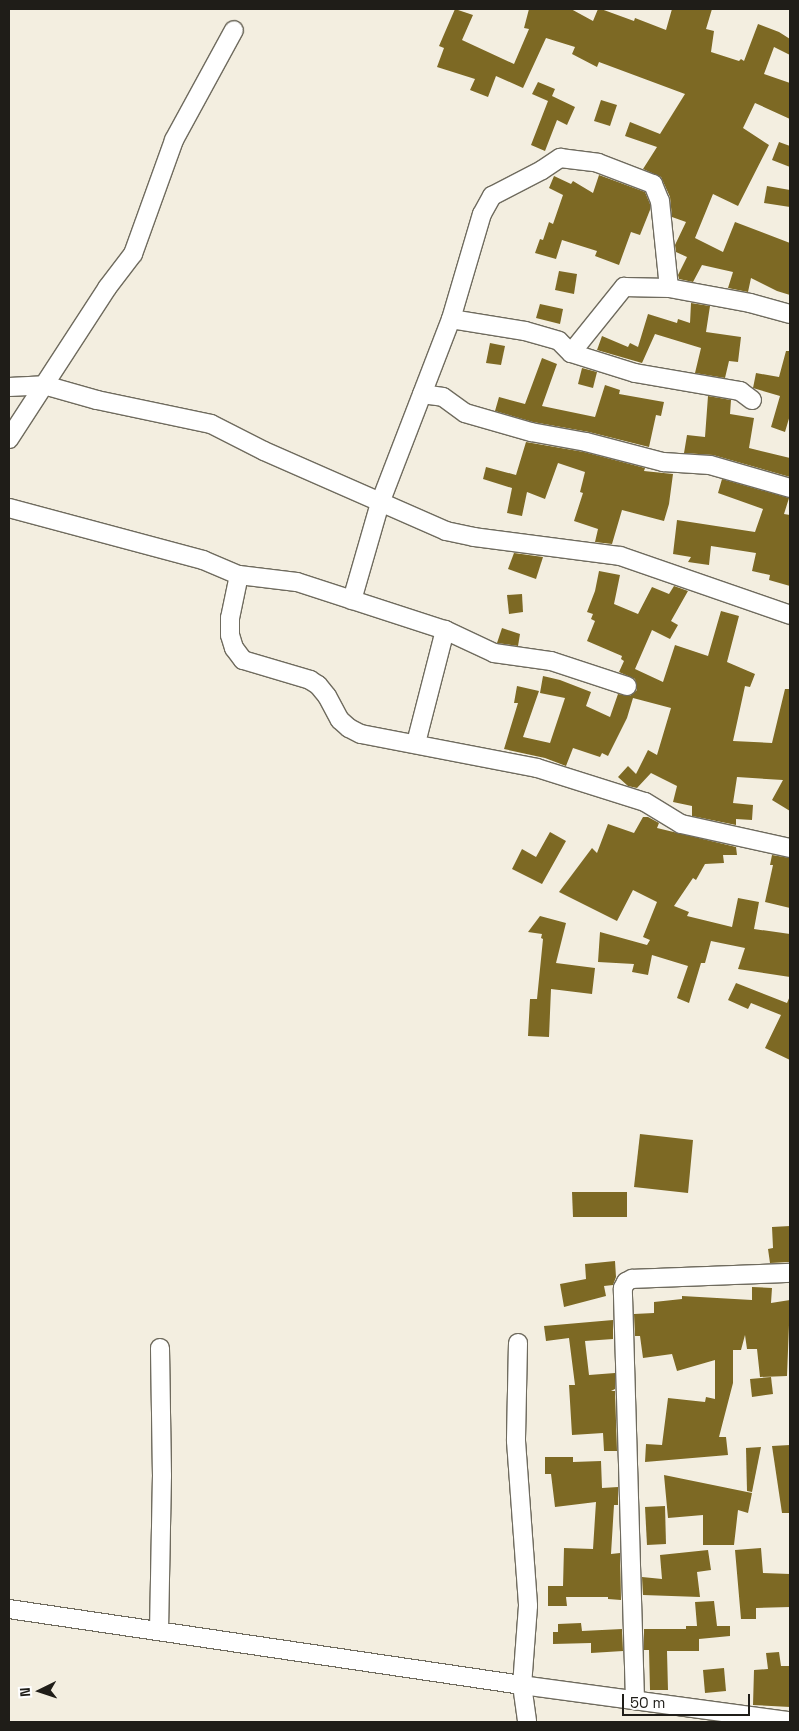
<!DOCTYPE html>
<html>
<head>
<meta charset="utf-8">
<style>
	body { margin:0 }
	#map { position:relative; width:799px; height:1731px; overflow:hidden; background:#f3eee0; font-family:"Space Grotesk",sans-serif }
	div>[style] { position:absolute }
	.building>* { inset:0; background:#7d6924 }
	.roads { filter:drop-shadow(1px 0 #6f6b5e) drop-shadow(-1px 0 #6f6b5e) drop-shadow(0 1px #6f6b5e) drop-shadow(0 -1px #6f6b5e) }
	.minor>* { height:18px; margin:-9px; padding:0 9px; transform-origin:9px; border-radius:9px; background:#fff }
	span { translate:-50% -50%; white-space:nowrap; text-align:center; line-height:1.15; -webkit-text-stroke:4.5px #fff; paint-order:stroke }
	.frame { position:absolute; inset:0; border:10px solid #1f1d18; pointer-events:none }
	.north { position:absolute; left:15px; top:1666px; width:50px; height:50px; -webkit-text-stroke:4px #fff; paint-order:stroke; rotate:266deg; font-size:14px; font-weight:700; line-height:20px; text-align:center; color:#1f1d18 }
	.north::after { content:''; display:block; margin:auto; width:18px; height:22px; background:#1f1d18; clip-path:polygon(50% 0,100% 100%,50% 72%,0 100%) }
	.scale { position:absolute; left:622px; top:1694px; width:128px; height:22px; box-sizing:border-box; border:2px solid #1f1d18; border-top:0; padding-left:6px; font-size:15px; line-height:18px; white-space:nowrap; color:#1f1d18; -webkit-text-stroke:4px #fff; paint-order:stroke }
</style>
</head>
<body>
<div id="map">
	<div class="building">
		<div style="clip-path:polygon(455px 9px,473px 15px,462px 40px,514px 64px,529px 29px,524px 28px,529px 9px,571px 9px,593px 21px,598px 9px,601px 9px,634px 21px,635px 18px,666px 30px,672px 9px,712px 9px,706px 29px,714px 31px,711px 52px,739px 61px,741px 59px,744px 61px,758px 24px,779px 32px,790px 39px,790px 55px,774px 47px,764px 74px,790px 83px,790px 119px,755px 103px,743px 128px,769px 145px,738px 206px,713px 194px,695px 238px,723px 252px,735px 222px,790px 243px,790px 295px,777px 291px,751px 278px,748px 292px,728px 288px,733px 272px,702px 265px,693px 282px,679px 279px,678px 275px,687px 257px,676px 252px,675px 245px,686px 222px,672px 217px,670px 197px,661px 177px,643px 169px,657px 147px,625px 136px,630px 122px,660px 134px,685px 94px,599px 62px,597px 67px,572px 54px,575px 47px,546px 38px,523px 88px,496px 76px,488px 97px,470px 90px,475px 79px,437px 67px,444px 48px,439px 46px)"></div>
		<div style="clip-path:polygon(538px 82px,555px 89px,552px 96px,575px 107px,567px 125px,557px 120px,545px 151px,531px 145px,548px 101px,532px 94px)"></div>
		<div style="clip-path:polygon(601px 100px,617px 105px,610px 126px,594px 121px)"></div>
		<div style="clip-path:polygon(779px 142px,790px 146px,790px 167px,772px 160px)"></div>
		<div style="clip-path:polygon(599px 175px,645px 192px,650px 204px,650px 210px,640px 235px,631px 232px,619px 265px,595px 256px,597px 251px,562px 240px,556px 259px,535px 253px,540px 239px,543px 240px,549px 222px,553px 224px,563px 195px,549px 188px,554px 176px,571px 184px,573px 181px,593px 193px)"></div>
		<div style="clip-path:polygon(767px 186px,790px 190px,790px 207px,764px 203px)"></div>
		<div style="clip-path:polygon(559px 271px,577px 274px,574px 294px,555px 290px)"></div>
		<div style="clip-path:polygon(691px 303px,710px 306px,706px 332px,741px 337px,738px 362px,729px 361px,725px 378px,695px 373px,701px 348px,655px 334px,642px 363px,597px 350px,602px 336px,628px 347px,630px 343px,638px 347px,648px 314px,677px 323px,678px 319px,690px 323px)"></div>
		<div style="clip-path:polygon(540px 304px,563px 309px,560px 324px,536px 318px)"></div>
		<div style="clip-path:polygon(490px 343px,505px 346px,501px 365px,486px 363px)"></div>
		<div style="clip-path:polygon(786px 351px,790px 351px,790px 415px,785px 432px,771px 427px,780px 396px,753px 388px,756px 373px,779px 377px)"></div>
		<div style="clip-path:polygon(542px 358px,557px 364px,542px 406px,595px 417px,605px 385px,620px 390px,619px 394px,664px 402px,661px 416px,656px 415px,649px 447px,589px 432px,533px 422px,495px 411px,499px 397px,525px 404px)"></div>
		<div style="clip-path:polygon(582px 368px,597px 372px,593px 388px,578px 384px)"></div>
		<div style="clip-path:polygon(708px 396px,731px 400px,730px 414px,754px 418px,749px 448px,790px 458px,790px 477px,713px 455px,684px 453px,687px 435px,705px 437px)"></div>
		<div style="clip-path:polygon(526px 442px,584px 452px,645px 468px,644px 471px,673px 474px,669px 504px,664px 521px,622px 510px,612px 544px,595px 542px,598px 529px,574px 521px,583px 493px,580px 492px,585px 472px,558px 463px,545px 499px,527px 492px,522px 516px,507px 513px,512px 488px,483px 479px,486px 467px,516px 475px)"></div>
		<div style="clip-path:polygon(722px 479px,789px 498px,784px 514px,790px 515px,790px 586px,769px 580px,770px 575px,752px 571px,756px 553px,711px 546px,709px 565px,688px 562px,691px 557px,673px 554px,677px 520px,755px 532px,763px 509px,718px 493px)"></div>
		<div style="clip-path:polygon(514px 553px,543px 557px,536px 579px,508px 569px)"></div>
		<div style="clip-path:polygon(599px 571px,620px 575px,614px 604px,638px 614px,652px 587px,669px 594px,674px 586px,688px 591px,671px 621px,678px 625px,670px 639px,652px 630px,635px 669px,663px 682px,675px 645px,708px 656px,721px 611px,739px 616px,727px 662px,755px 674px,750px 687px,745px 686px,733px 741px,772px 743px,785px 689px,790px 689px,790px 811px,772px 800px,783px 780px,737px 777px,733px 803px,753px 805px,752px 820px,736px 819px,736px 825px,692px 816px,692px 806px,673px 802px,677px 786px,651px 773px,637px 788px,628px 786px,618px 777px,628px 766px,636px 774px,648px 750px,657px 755px,671px 708px,633px 698px,627px 718px,608px 756px,602px 753px,600px 757px,573px 748px,566px 766px,545px 758px,504px 749px,518px 703px,514px 703px,517px 686px,539px 691px,523px 737px,550px 743px,565px 698px,540px 693px,543px 676px,560px 680px,591px 692px,586px 706px,610px 717px,618px 694px,630px 696px,637px 690px,635px 679px,619px 672px,624px 661px,621px 659px,622px 656px,587px 641px,595px 621px,591px 619px,593px 614px,587px 612px,595px 591px)"></div>
		<div style="clip-path:polygon(522px 594px,523px 612px,509px 614px,507px 595px)"></div>
		<div style="clip-path:polygon(502px 628px,520px 634px,518px 646px,497px 643px)"></div>
		<div style="clip-path:polygon(643px 817px,648px 817px,659px 823px,657px 828px,736px 847px,737px 855px,723px 855px,724px 863px,705px 864px,696px 880px,693px 878px,674px 906px,689px 912px,687px 916px,732px 927px,738px 898px,759px 902px,754px 929px,790px 934px,790px 977px,738px 969px,745px 948px,711px 941px,705px 963px,701px 963px,689px 1003px,677px 998px,688px 966px,652px 955px,648px 975px,632px 972px,634px 964px,598px 962px,600px 932px,647px 945px,650px 940px,643px 937px,657px 902px,633px 890px,617px 921px,559px 892px,592px 848px,597px 853px,608px 824px,634px 833px)"></div>
		<div style="clip-path:polygon(550px 832px,566px 841px,542px 884px,512px 869px,522px 849px,536px 857px)"></div>
		<div style="clip-path:polygon(772px 855px,790px 858px,790px 908px,765px 902px,773px 865px,770px 865px)"></div>
		<div style="clip-path:polygon(540px 916px,566px 923px,556px 963px,595px 968px,592px 994px,551px 989px,549px 1037px,528px 1036px,530px 999px,537px 999px,543px 939px,541px 938px,542px 934px,528px 932px)"></div>
		<div style="clip-path:polygon(736px 983px,787px 1003px,790px 996px,790px 1060px,765px 1048px,781px 1015px,751px 1003px,748px 1009px,728px 1000px)"></div>
		<div style="clip-path:polygon(640px 1134px,693px 1140px,688px 1193px,634px 1187px)"></div>
		<div style="clip-path:polygon(572px 1192px,627px 1192px,627px 1217px,573px 1217px)"></div>
		<div style="clip-path:polygon(790px 1226px,790px 1262px,770px 1263px,768px 1249px,773px 1248px,772px 1227px)"></div>
		<div style="clip-path:polygon(615px 1261px,616px 1277px,613px 1285px,604px 1286px,606px 1296px,564px 1307px,560px 1284px,586px 1279px,585px 1264px)"></div>
		<div style="clip-path:polygon(752px 1287px,772px 1288px,771px 1303px,790px 1300px,787px 1376px,760px 1377px,757px 1349px,747px 1349px,745px 1335px,741px 1350px,733px 1350px,733px 1383px,719px 1437px,726px 1437px,728px 1455px,645px 1462px,646px 1444px,662px 1445px,668px 1398px,705px 1402px,706px 1397px,715px 1399px,715px 1360px,677px 1371px,672px 1354px,643px 1358px,640px 1336px,635px 1336px,634px 1314px,654px 1313px,654px 1302px,682px 1299px,682px 1296px,752px 1300px)"></div>
		<div style="clip-path:polygon(613px 1320px,613px 1339px,585px 1341px,589px 1375px,615px 1373px,615px 1389px,611px 1391px,615px 1391px,617px 1451px,604px 1451px,603px 1433px,572px 1435px,569px 1385px,575px 1385px,569px 1338px,546px 1341px,544px 1326px)"></div>
		<div style="clip-path:polygon(771px 1377px,773px 1394px,752px 1397px,750px 1379px)"></div>
		<div style="clip-path:polygon(790px 1445px,790px 1513px,782px 1513px,772px 1446px)"></div>
		<div style="clip-path:polygon(761px 1447px,752px 1492px,747px 1491px,746px 1448px)"></div>
		<div style="clip-path:polygon(545px 1457px,573px 1457px,573px 1462px,601px 1461px,602px 1488px,618px 1487px,618px 1505px,614px 1505px,611px 1554px,620px 1553px,621px 1600px,608px 1599px,608px 1597px,566px 1597px,567px 1606px,548px 1606px,548px 1586px,563px 1586px,564px 1548px,593px 1549px,596px 1502px,555px 1507px,551px 1474px,545px 1474px)"></div>
		<div style="clip-path:polygon(664px 1475px,752px 1493px,748px 1513px,738px 1510px,734px 1545px,703px 1545px,703px 1515px,668px 1518px)"></div>
		<div style="clip-path:polygon(665px 1506px,666px 1544px,647px 1545px,645px 1507px)"></div>
		<div style="clip-path:polygon(761px 1548px,763px 1573px,790px 1574px,790px 1607px,756px 1608px,756px 1619px,741px 1619px,735px 1550px)"></div>
		<div style="clip-path:polygon(708px 1550px,711px 1570px,697px 1572px,700px 1597px,643px 1595px,642px 1577px,662px 1579px,660px 1555px)"></div>
		<div style="clip-path:polygon(714px 1601px,717px 1626px,730px 1626px,730px 1636px,699px 1639px,699px 1651px,667px 1651px,668px 1690px,650px 1690px,649px 1650px,644px 1650px,644px 1629px,686px 1629px,686px 1626px,697px 1626px,695px 1602px)"></div>
		<div style="clip-path:polygon(581px 1623px,582px 1631px,622px 1629px,623px 1651px,591px 1653px,591px 1643px,553px 1644px,553px 1632px,558px 1632px,558px 1624px)"></div>
		<div style="clip-path:polygon(779px 1652px,781px 1666px,790px 1666px,790px 1707px,753px 1705px,754px 1670px,768px 1669px,766px 1653px)"></div>
		<div style="clip-path:polygon(724px 1668px,726px 1691px,705px 1693px,703px 1670px)"></div>
	</div>
	<div class="roads">
		<div class="minor">
			<div style="left:451px;top:319px;width:75px;rotate:9.2deg"></div>
			<div style="left:525px;top:331px;width:35px;rotate:16deg"></div>
			<div style="left:559px;top:341px;width:17px;rotate:45deg"></div>
			<div style="left:571px;top:353px;width:67px;rotate:17.4deg"></div>
			<div style="left:635px;top:373px;width:107px;rotate:9.7deg"></div>
			<div style="left:740px;top:391px;width:15px;rotate:37deg"></div>
			<div style="left:571px;top:353px;width:85px;rotate:-51.2deg"></div>
			<div style="left:624px;top:287px;width:45px;rotate:1.3deg"></div>
			<div style="left:669px;top:288px;width:82px;rotate:10.5deg"></div>
			<div style="left:750px;top:303px;width:41px;rotate:15.4deg"></div>
			<div style="left:9px;top:387px;width:35px;rotate:-3deg"></div>
			<div style="left:44px;top:385px;width:55px;rotate:15.8deg"></div>
			<div style="left:97px;top:400px;width:116px;rotate:11.9deg"></div>
			<div style="left:211px;top:424px;width:59px;rotate:27deg"></div>
			<div style="left:264px;top:451px;width:199px;rotate:23.7deg"></div>
			<div style="left:446px;top:531px;width:29px;rotate:12deg"></div>
			<div style="left:474px;top:537px;width:147px;rotate:7.4deg"></div>
			<div style="left:620px;top:556px;width:180px;rotate:19.1deg"></div>
			<div style="left:422px;top:394px;width:21px;rotate:8deg"></div>
			<div style="left:443px;top:397px;width:27px;rotate:36deg"></div>
			<div style="left:465px;top:413px;width:69px;rotate:16.1deg"></div>
			<div style="left:531px;top:432px;width:56px;rotate:10.3deg"></div>
			<div style="left:586px;top:442px;width:80px;rotate:14.6deg"></div>
			<div style="left:663px;top:462px;width:47px;rotate:3.7deg"></div>
			<div style="left:710px;top:465px;width:83px;rotate:16deg"></div>
			<div style="left:9px;top:439px;width:180px;rotate:-57deg"></div>
			<div style="left:107px;top:288px;width:43px;rotate:-52.6deg"></div>
			<div style="left:133px;top:254px;width:121px;rotate:-70.2deg"></div>
			<div style="left:174px;top:140px;width:125px;rotate:-61.4deg"></div>
			<div style="left:9px;top:508px;width:201px;rotate:15deg"></div>
			<div style="left:203px;top:560px;width:39px;rotate:23deg"></div>
			<div style="left:239px;top:575px;width:58px;rotate:6.9deg"></div>
			<div style="left:297px;top:582px;width:156px;rotate:18deg"></div>
			<div style="left:445px;top:630px;width:54px;rotate:25.1deg"></div>
			<div style="left:494px;top:653px;width:58px;rotate:8deg"></div>
			<div style="left:551px;top:661px;width:80px;rotate:18.2deg"></div>
			<div style="left:239px;top:575px;width:44px;rotate:101.8deg"></div>
			<div style="left:230px;top:618px;width:17px;rotate:90deg"></div>
			<div style="left:230px;top:635px;width:14px;rotate:73deg"></div>
			<div style="left:234px;top:648px;width:15px;rotate:53deg"></div>
			<div style="left:243px;top:660px;width:70px;rotate:16.6deg"></div>
			<div style="left:310px;top:680px;width:9px;rotate:32deg"></div>
			<div style="left:318px;top:685px;width:14px;rotate:51deg"></div>
			<div style="left:327px;top:696px;width:27px;rotate:62deg"></div>
			<div style="left:340px;top:720px;width:12px;rotate:42deg"></div>
			<div style="left:349px;top:728px;width:13px;rotate:27deg"></div>
			<div style="left:361px;top:734px;width:179px;rotate:10.9deg"></div>
			<div style="left:537px;top:768px;width:113px;rotate:17.5deg"></div>
			<div style="left:645px;top:802px;width:42px;rotate:31.4deg"></div>
			<div style="left:681px;top:824px;width:112px;rotate:12.4deg"></div>
			<div style="left:352px;top:600px;width:101px;rotate:-73.9deg"></div>
			<div style="left:380px;top:503px;width:197px;rotate:-68.9deg"></div>
			<div style="left:451px;top:319px;width:109px;rotate:-73.6deg"></div>
			<div style="left:482px;top:214px;width:21px;rotate:-61deg"></div>
			<div style="left:492px;top:196px;width:56px;rotate:-27.5deg"></div>
			<div style="left:542px;top:170px;width:22px;rotate:-34deg"></div>
			<div style="left:560px;top:158px;width:38px;rotate:7deg"></div>
			<div style="left:598px;top:163px;width:59px;rotate:20.9deg"></div>
			<div style="left:653px;top:184px;width:18px;rotate:68deg"></div>
			<div style="left:660px;top:201px;width:87px;rotate:84.1deg"></div>
			<div style="left:416px;top:743px;width:117px;rotate:-75.6deg"></div>
			<div style="left:518px;top:1343px;width:98px;rotate:91.2deg"></div>
			<div style="left:516px;top:1441px;width:165px;rotate:85.8deg"></div>
			<div style="left:528px;top:1606px;width:79px;rotate:94.3deg"></div>
			<div style="left:522px;top:1685px;width:37px;rotate:82deg"></div>
			<div style="left:9px;top:1609px;width:519px;rotate:8.43deg"></div>
			<div style="left:522px;top:1685px;width:270px;rotate:7.7deg"></div>
			<div style="left:159px;top:1631px;width:155px;rotate:-88.9deg"></div>
			<div style="left:162px;top:1476px;width:128px;rotate:-90.9deg"></div>
			<div style="left:635px;top:1700px;width:412px;rotate:-91.7deg"></div>
			<div style="left:623px;top:1288px;width:7px;rotate:-63deg"></div>
			<div style="left:626px;top:1282px;width:7px;rotate:-27deg"></div>
			<div style="left:632px;top:1279px;width:158px;rotate:-2.2deg"></div>
		</div>
	</div>
	<div class="frame"></div>
	<div class="north">N</div>
	<div class="scale">50 m</div>
</div>
</body>
</html>
